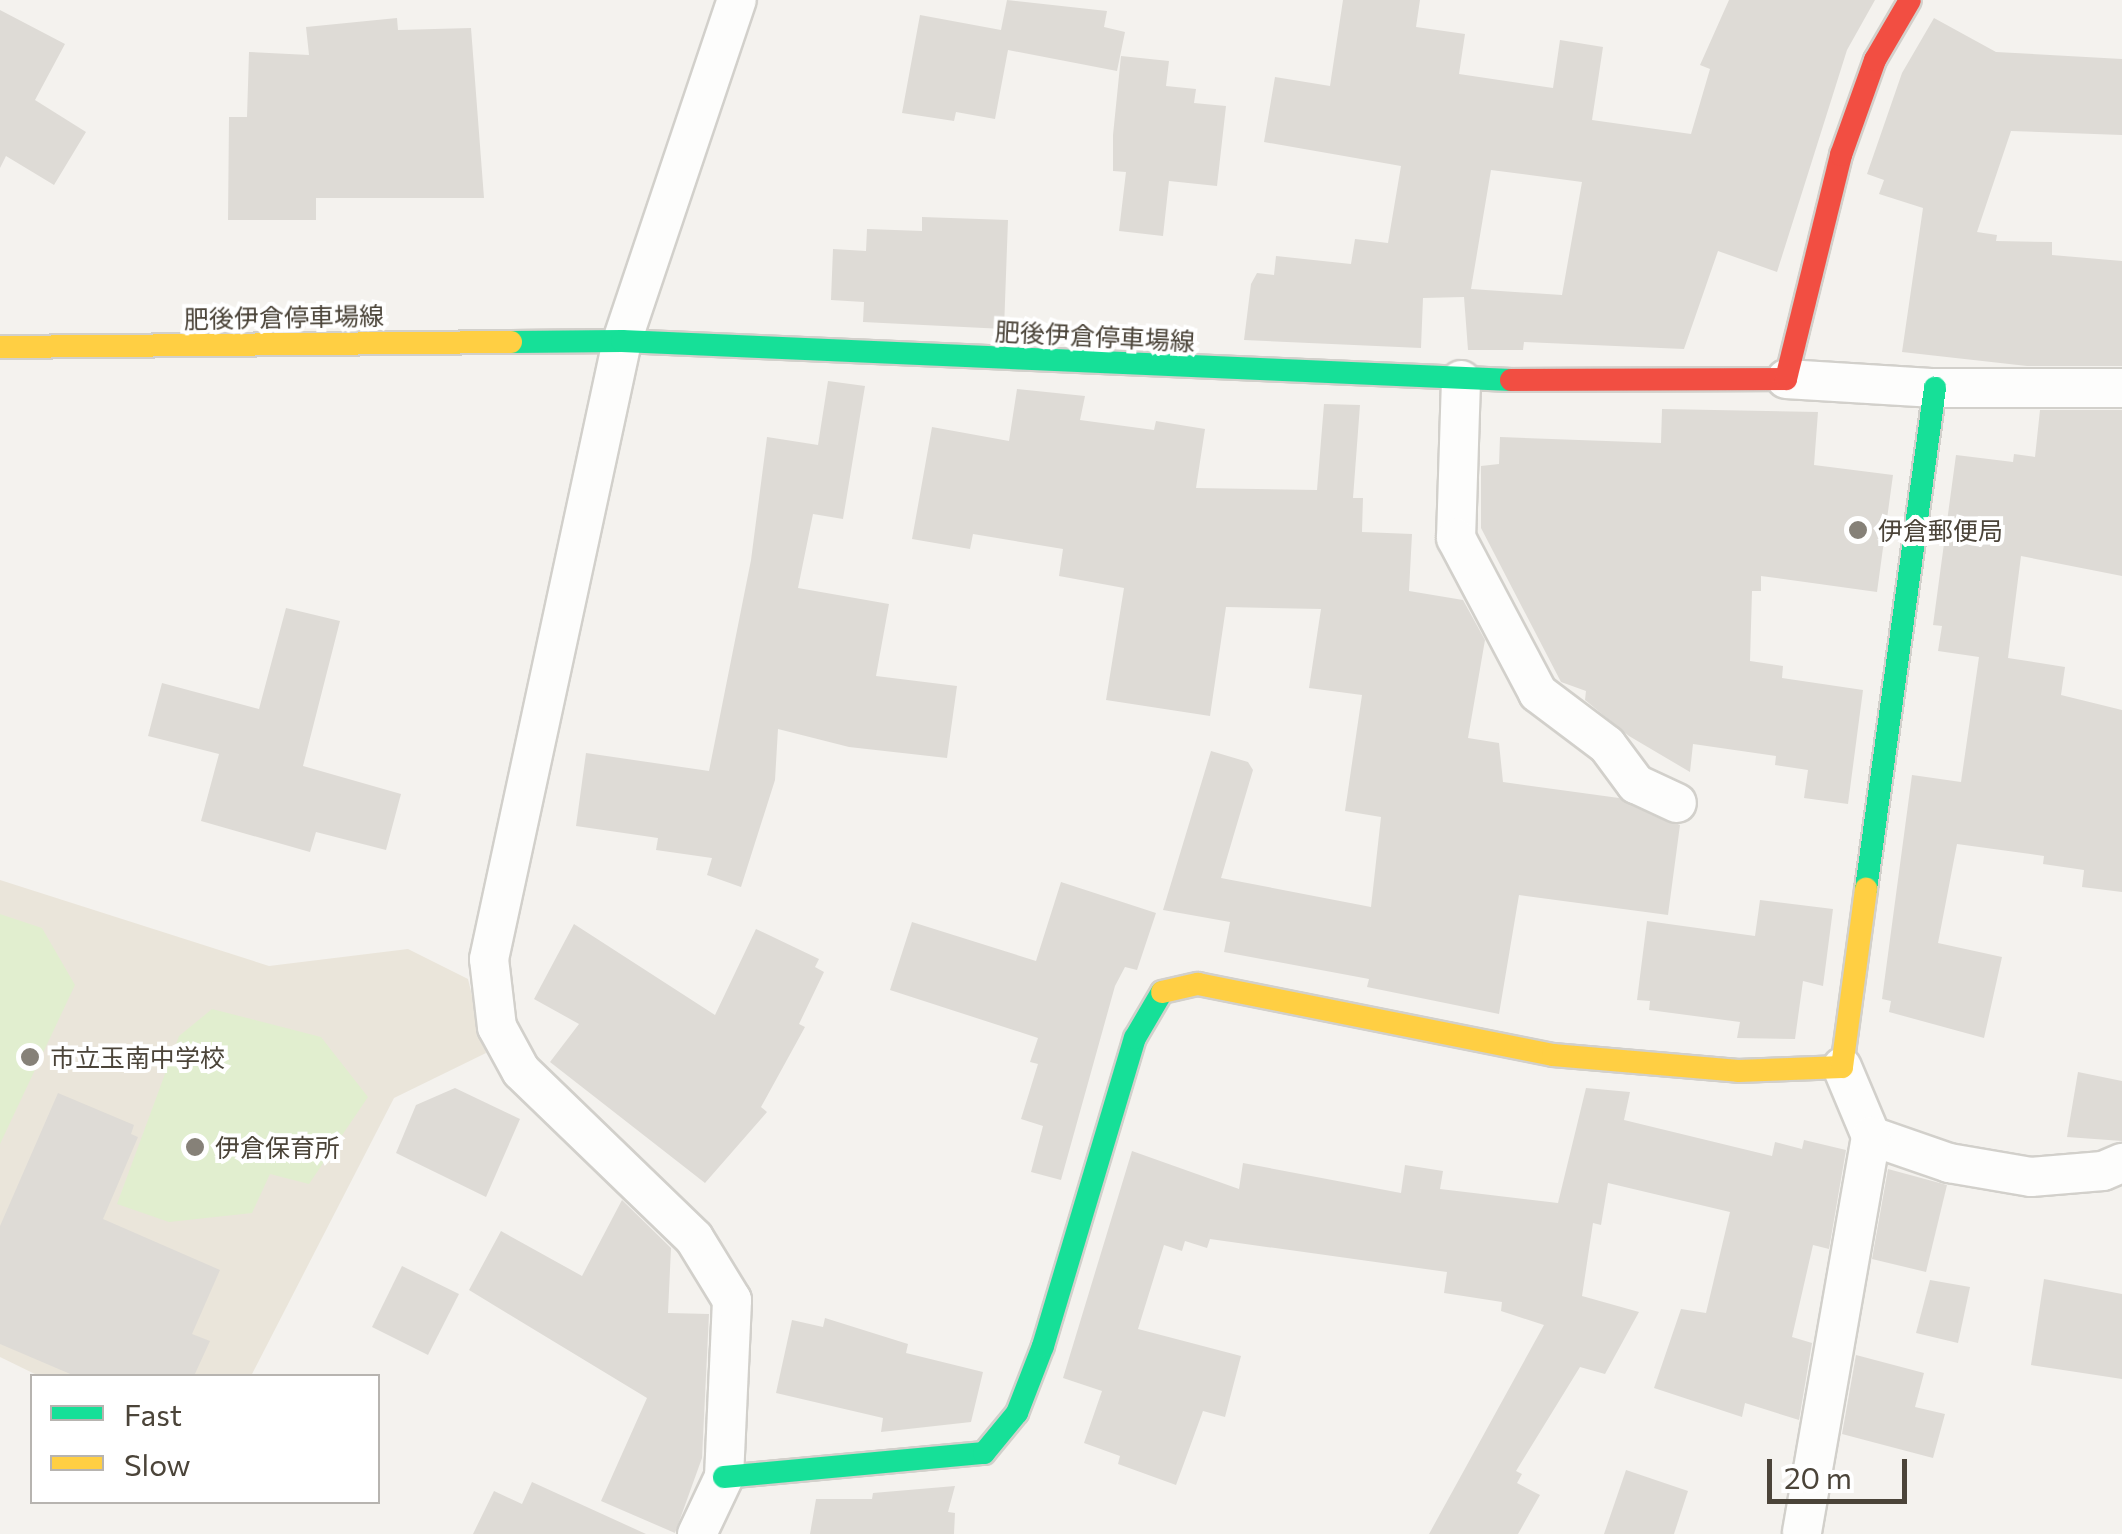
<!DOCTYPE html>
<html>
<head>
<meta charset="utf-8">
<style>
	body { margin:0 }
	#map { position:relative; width:2122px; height:1534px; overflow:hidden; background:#f4f2ee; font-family:Commissioner,"Noto Sans JP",sans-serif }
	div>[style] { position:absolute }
	.education>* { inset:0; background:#eae5da }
	.green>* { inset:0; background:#e1eecf }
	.building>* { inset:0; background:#dedbd6 }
	.roads { filter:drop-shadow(2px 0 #d2d0cb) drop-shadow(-2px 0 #d2d0cb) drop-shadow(0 2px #d2d0cb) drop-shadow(0 -2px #d2d0cb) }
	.street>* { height:38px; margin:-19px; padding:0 19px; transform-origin:19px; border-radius:19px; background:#fdfdfc }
	.fast>* { height:22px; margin:-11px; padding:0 11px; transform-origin:11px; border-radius:11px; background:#16e098 }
	.slow>* { height:22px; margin:-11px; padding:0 11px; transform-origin:11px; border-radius:11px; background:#ffcf43 }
	.jam>* { height:22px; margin:-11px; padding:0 11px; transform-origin:11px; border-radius:11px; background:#f24e42 }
	.dots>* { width:28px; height:28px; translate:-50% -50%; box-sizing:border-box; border:5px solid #fff; border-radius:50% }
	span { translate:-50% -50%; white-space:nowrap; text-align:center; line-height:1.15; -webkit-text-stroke:8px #fff; paint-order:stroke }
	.street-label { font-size:25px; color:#4b4439 }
	.poi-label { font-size:25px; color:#4b4439 }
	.left { translate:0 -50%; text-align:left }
	.legend { position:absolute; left:30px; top:1374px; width:350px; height:130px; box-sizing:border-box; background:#fff; border:2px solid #b7b4b0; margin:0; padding:12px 18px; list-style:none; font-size:30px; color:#4b4439 }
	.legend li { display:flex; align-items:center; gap:20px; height:50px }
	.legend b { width:50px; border:2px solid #b7b4b0 }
	.scale { position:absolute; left:1767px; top:1459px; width:140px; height:45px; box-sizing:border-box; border:5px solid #4b4439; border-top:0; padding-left:12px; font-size:30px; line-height:35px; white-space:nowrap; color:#4b4439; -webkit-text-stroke:8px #fff; paint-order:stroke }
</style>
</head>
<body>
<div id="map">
	<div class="education">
		<div style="clip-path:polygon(0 880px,269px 966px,408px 949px,468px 979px,486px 1053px,394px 1098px,251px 1376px,39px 1376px,0 1357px)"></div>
	</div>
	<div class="green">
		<div style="clip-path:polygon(0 914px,42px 928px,75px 985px,0 1144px)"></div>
		<div style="clip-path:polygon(212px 1009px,321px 1037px,368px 1097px,309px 1184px,270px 1174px,252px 1213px,169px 1222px,117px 1204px,179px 1036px)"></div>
	</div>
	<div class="building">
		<div style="clip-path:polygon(1007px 0,1107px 11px,1104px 27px,1125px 32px,1117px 71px,1008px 50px,995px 119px,956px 112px,954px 121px,902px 113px,920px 15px,1001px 30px)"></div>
		<div style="clip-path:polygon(evenodd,1343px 0,1420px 0,1416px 27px,1465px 34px,1459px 74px,1553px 88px,1560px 40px,1603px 47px,1592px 120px,1691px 134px,1710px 69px,1700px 65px,1729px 0,1875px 0,1847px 50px,1777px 272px,1718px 251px,1684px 349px,1524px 342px,1523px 350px,1468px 350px,1464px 297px,1423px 298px,1421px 348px,1244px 340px,1251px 284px,1257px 273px,1274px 275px,1276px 256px,1351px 264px,1355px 239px,1388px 243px,1401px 166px,1264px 142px,1275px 77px,1330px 86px,1343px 0,1491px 170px,1582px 182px,1562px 295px,1471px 289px,1491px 170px)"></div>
		<div style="clip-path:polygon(0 10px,65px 44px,35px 100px,86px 132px,54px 185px,6px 156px,0 168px)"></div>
		<div style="clip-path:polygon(397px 18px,398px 30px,471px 28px,484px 198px,316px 198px,316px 220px,228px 220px,229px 117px,247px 117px,249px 52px,309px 55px,306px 27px)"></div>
		<div style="clip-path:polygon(1934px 18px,1996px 52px,2122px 59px,2122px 135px,2011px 131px,1977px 232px,1997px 235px,1996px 241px,2052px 242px,2052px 255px,2122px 261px,2122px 366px,2027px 366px,1902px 352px,1923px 208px,1879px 194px,1884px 180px,1867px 174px,1902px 73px)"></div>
		<div style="clip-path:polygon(1121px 56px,1169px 61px,1166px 86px,1196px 89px,1194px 103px,1226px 106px,1217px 186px,1169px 181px,1163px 236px,1119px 231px,1126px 172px,1113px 171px,1113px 135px)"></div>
		<div style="clip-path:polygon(922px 217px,1008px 220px,1004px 329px,863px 322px,864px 302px,831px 300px,833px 249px,866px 251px,867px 229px,922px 231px)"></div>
		<div style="clip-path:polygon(828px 381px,865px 386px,843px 519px,813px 514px,798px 588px,889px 604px,876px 676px,957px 686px,947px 758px,849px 747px,778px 729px,775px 780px,741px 887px,707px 875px,712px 858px,656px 850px,658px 838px,576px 826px,586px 753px,709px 771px,751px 560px,767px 437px,818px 445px)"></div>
		<div style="clip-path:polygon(1017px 389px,1085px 396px,1080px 420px,1154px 430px,1156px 421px,1205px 429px,1196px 488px,1317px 490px,1324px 404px,1360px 405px,1353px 498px,1363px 498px,1362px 532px,1412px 534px,1409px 591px,1463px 600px,1485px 640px,1468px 738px,1499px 743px,1503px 782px,1619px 798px,1680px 825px,1668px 915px,1519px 895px,1499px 1014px,1367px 987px,1369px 979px,1224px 952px,1230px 922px,1163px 910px,1211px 751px,1248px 762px,1253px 770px,1221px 878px,1371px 907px,1381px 817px,1345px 811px,1362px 695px,1309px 688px,1321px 609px,1226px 607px,1210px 716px,1106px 700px,1124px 588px,1059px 576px,1063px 549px,973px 534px,970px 549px,912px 539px,932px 427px,1009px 441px)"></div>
		<div style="clip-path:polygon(1662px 409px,1818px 412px,1814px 465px,1893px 475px,1877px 592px,1761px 576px,1761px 591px,1752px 591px,1750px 661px,1783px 666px,1782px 678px,1863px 690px,1848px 804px,1804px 798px,1808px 770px,1775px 765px,1776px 756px,1693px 744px,1690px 772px,1629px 736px,1585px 700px,1586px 691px,1561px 682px,1481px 528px,1481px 466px,1499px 464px,1500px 437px,1661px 443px)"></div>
		<div style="clip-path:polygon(2040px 410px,2122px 410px,2122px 576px,2021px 556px,2008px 658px,2065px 667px,2061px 695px,2122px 710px,2122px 892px,2082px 887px,2084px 870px,2043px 864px,2044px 856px,1957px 844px,1938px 943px,2002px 957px,1984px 1038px,1889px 1012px,1891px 1001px,1882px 999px,1912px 775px,1961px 782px,1979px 657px,1938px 651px,1942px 626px,1933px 625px,1956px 455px,2013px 462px,2014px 454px,2035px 457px)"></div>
		<div style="clip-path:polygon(286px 608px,340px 621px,303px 766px,401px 794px,386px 850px,316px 832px,310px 852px,201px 821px,219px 754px,148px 736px,162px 683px,259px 709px)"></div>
		<div style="clip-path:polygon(1061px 882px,1156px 913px,1137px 970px,1125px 967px,1115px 986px,1061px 1180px,1031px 1172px,1043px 1126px,1021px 1119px,1038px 1064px,1030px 1062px,1038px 1038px,890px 990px,912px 922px,1036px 961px)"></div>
		<div style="clip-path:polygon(1760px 900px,1833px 909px,1823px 986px,1803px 981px,1795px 1039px,1737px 1038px,1740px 1022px,1649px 1010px,1650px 1001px,1637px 1000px,1647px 921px,1755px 936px)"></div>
		<div style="clip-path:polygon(574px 924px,715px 1015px,756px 929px,819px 959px,815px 967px,824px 972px,799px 1024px,805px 1027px,761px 1107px,767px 1112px,705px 1183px,550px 1062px,579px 1024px,534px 999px)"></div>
		<div style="clip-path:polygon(2078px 1072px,2122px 1081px,2122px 1141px,2067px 1137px)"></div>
		<div style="clip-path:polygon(455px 1088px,520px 1119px,486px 1197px,396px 1153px,416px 1105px)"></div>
		<div style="clip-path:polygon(1586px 1088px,1630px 1092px,1624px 1120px,1772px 1156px,1775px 1142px,1802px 1149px,1804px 1140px,1846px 1150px,1829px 1249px,1813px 1245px,1792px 1337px,1812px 1343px,1799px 1420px,1745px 1403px,1742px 1417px,1654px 1388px,1681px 1309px,1706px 1313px,1730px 1212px,1608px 1183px,1601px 1225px,1593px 1223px,1582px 1296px,1639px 1312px,1605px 1374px,1580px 1367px,1516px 1471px,1522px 1474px,1517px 1483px,1540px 1495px,1518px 1534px,1429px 1534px,1544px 1325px,1501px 1311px,1502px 1302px,1444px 1293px,1447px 1272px,1210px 1239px,1207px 1248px,1185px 1241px,1182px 1251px,1164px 1245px,1138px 1329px,1241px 1356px,1225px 1417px,1203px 1411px,1176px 1485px,1118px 1464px,1120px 1456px,1084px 1443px,1102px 1391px,1063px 1378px,1132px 1151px,1239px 1189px,1243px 1163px,1401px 1193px,1405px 1165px,1443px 1171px,1440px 1189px,1558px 1203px)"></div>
		<div style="clip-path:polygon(58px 1093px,134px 1125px,131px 1134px,138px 1137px,103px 1219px,220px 1270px,192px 1334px,210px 1341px,194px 1376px,75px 1376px,0 1344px,0 1226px)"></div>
		<div style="clip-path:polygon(1888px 1169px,1947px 1185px,1926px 1272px,1872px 1259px)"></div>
		<div style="clip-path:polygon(622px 1200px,671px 1248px,668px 1313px,709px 1314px,702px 1458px,675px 1533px,601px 1501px,647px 1398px,469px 1290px,501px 1231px,582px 1276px)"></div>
		<div style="clip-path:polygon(402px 1266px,459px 1294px,428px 1355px,372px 1327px)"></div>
		<div style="clip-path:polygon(2044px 1279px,2122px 1294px,2122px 1379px,2031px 1365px)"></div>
		<div style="clip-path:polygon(1930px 1280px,1970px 1287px,1958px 1343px,1916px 1333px)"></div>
		<div style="clip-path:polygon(825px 1318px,908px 1344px,906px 1353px,983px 1372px,971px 1422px,881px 1432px,883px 1418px,776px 1393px,792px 1320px,823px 1327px)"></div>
		<div style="clip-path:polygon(1856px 1355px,1924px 1373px,1915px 1407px,1945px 1414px,1933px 1458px,1842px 1434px)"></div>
		<div style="clip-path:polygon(1626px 1470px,1688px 1491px,1674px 1534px,1604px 1534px)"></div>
		<div style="clip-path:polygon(532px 1482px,646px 1534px,473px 1534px,494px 1491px,522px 1504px)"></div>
		<div style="clip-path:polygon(955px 1486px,948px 1512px,955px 1513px,954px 1534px,810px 1534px,816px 1499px,872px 1499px,873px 1493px)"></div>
	</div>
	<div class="roads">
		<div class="street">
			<div style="left:1786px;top:379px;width:149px;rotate:3.5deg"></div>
			<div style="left:1935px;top:388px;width:187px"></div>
			<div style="left:1461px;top:380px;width:158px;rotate:91.8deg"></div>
			<div style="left:1456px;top:538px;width:175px;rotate:62.1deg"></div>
			<div style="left:1538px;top:693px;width:86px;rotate:37deg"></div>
			<div style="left:1607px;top:745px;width:49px;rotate:53.4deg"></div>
			<div style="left:1636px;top:784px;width:45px;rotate:24.9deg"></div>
			<div style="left:1842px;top:1067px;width:75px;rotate:67.2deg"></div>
			<div style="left:1871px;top:1136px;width:83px;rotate:19.1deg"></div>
			<div style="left:1949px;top:1163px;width:83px;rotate:9.7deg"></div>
			<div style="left:2031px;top:1177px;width:72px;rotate:-4.8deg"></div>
			<div style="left:2103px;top:1171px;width:21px;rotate:-23deg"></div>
			<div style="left:1802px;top:1532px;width:402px;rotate:-80.1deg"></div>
			<div style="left:697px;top:1534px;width:63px;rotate:-64.7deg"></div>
			<div style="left:724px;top:1477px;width:177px;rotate:-87.4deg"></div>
			<div style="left:732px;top:1300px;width:73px;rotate:-121.5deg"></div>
			<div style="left:694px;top:1238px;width:240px;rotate:-136deg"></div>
			<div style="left:521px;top:1071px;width:50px;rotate:-118.6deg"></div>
			<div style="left:497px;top:1027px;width:68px;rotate:-96.7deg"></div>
			<div style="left:489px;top:959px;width:632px;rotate:-77.85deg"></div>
			<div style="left:622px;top:341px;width:360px;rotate:-71.4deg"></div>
		</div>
		<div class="fast">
			<div style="left:511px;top:342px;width:111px;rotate:-0.5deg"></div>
			<div style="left:622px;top:341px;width:890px;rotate:2.51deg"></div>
			<div style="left:1866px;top:889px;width:506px;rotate:-82.16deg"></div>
			<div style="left:724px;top:1477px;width:261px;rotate:-5.3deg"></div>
			<div style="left:984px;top:1453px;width:52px;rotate:-50.5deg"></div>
			<div style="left:1017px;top:1413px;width:72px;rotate:-68.8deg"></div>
			<div style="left:1043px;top:1346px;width:321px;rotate:-73.4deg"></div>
			<div style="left:1135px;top:1038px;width:53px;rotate:-59.6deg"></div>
		</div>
		<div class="slow">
			<div style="left:0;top:347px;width:511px;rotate:-0.56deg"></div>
			<div style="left:1162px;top:992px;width:37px;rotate:-13deg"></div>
			<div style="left:1198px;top:984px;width:362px;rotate:11.3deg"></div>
			<div style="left:1553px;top:1055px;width:186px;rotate:4.9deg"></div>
			<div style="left:1738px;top:1071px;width:104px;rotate:-2.2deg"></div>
			<div style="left:1842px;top:1067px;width:180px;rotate:-82.3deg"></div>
		</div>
		<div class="jam">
			<div style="left:1511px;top:380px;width:275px;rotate:-0.2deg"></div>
			<div style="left:1786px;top:379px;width:231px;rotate:-76.2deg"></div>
			<div style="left:1841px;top:155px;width:101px;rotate:-70.3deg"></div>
			<div style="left:1875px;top:60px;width:69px;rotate:-59.7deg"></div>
		</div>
	</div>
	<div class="dots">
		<div style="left:1858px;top:530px;background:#868178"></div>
		<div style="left:30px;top:1057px;background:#868178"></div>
		<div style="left:195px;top:1147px;background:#868178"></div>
	</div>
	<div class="street-label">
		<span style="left:284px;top:317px;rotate:-1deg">肥後伊倉停車場線</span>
		<span style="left:1095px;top:336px;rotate:3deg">肥後伊倉停車場線</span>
	</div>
	<div class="poi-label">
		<span class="left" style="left:1878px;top:530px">伊倉郵便局</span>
		<span class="left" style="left:50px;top:1057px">市立玉南中学校</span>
		<span class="left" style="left:215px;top:1147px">伊倉保育所</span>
	</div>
	<ul class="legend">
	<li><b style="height:12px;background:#16e098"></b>Fast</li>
	<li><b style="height:12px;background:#ffcf43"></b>Slow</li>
	</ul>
	<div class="scale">20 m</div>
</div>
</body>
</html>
